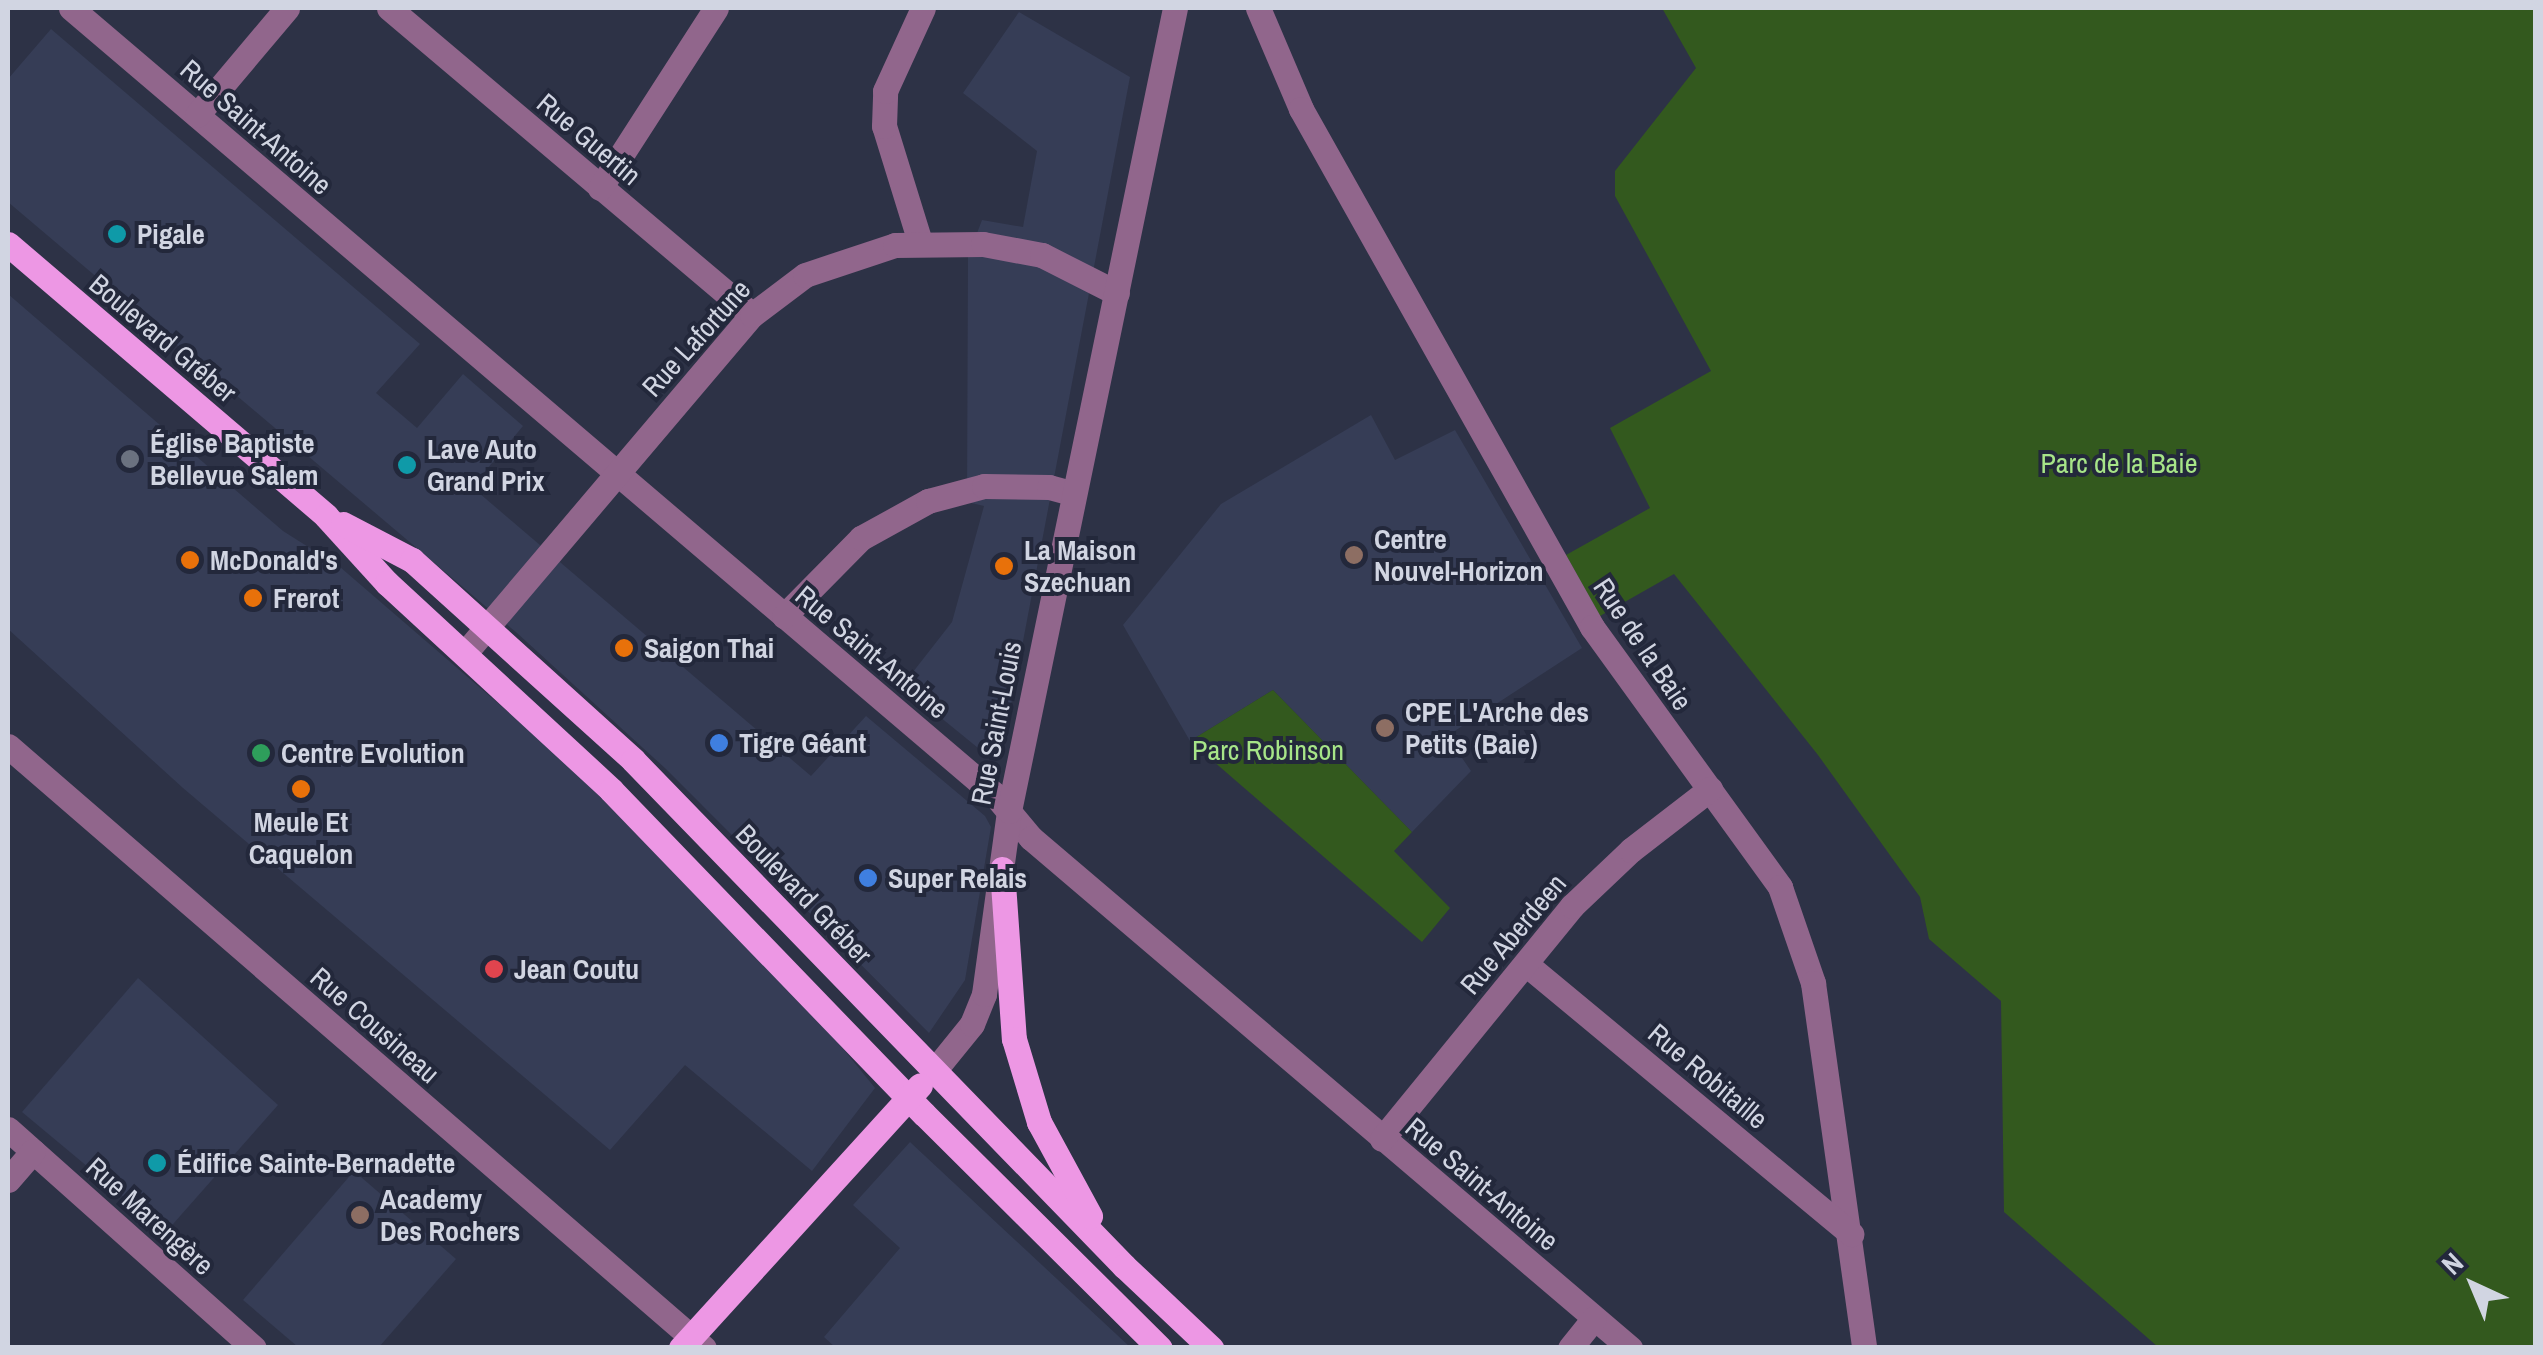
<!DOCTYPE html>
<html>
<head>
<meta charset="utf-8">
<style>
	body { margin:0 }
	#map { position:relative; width:2543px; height:1355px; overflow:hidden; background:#2d3246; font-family:"Archivo Narrow",sans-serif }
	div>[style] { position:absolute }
	.built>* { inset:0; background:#363d56 }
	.green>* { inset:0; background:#33591e }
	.minor>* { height:25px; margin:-12.5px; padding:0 12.5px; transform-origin:12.5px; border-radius:12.5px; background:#91668c }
	.major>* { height:25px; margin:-12.5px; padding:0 12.5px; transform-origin:12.5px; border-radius:12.5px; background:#ed97e4 }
	.dots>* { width:28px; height:28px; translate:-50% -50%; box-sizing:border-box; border:5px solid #23283b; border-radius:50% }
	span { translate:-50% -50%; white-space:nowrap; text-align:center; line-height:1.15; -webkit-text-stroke:8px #23283b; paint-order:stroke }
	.street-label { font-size:28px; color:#d1d5e2 }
	.poi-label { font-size:28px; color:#d1d5e2; font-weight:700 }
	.left { translate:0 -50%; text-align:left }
	.park-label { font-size:28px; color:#a7e588 }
	.frame { position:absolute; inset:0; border:10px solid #d1d5e2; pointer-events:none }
	.north { position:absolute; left:2423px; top:1235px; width:100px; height:100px; -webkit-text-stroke:8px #23283b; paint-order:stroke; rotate:316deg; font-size:28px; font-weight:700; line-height:40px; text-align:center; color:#d1d5e2 }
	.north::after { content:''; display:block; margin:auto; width:35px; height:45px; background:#d1d5e2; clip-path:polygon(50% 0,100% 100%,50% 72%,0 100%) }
</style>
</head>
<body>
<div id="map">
	<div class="built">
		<div style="clip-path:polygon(1019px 12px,1130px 77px,1006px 731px,983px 752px,902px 686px,952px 622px,984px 506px,967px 502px,968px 257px,982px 220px,1023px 227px,1037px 151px,963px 93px)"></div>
		<div style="clip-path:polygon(51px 29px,420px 344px,376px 393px,417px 428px,463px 374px,523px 426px,472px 487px,811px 776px,866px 716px,985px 816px,991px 827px,965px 980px,929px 1033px,666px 769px,517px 633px,8px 202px,8px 79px)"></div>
		<div style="clip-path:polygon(8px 294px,283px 531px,340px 567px,565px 761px,828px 1030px,875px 1088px,812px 1171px,685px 1065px,610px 1150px,183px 788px,8px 629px)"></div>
		<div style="clip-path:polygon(1371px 415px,1395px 460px,1455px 430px,1582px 648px,1447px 736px,1471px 771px,1412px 832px,1273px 690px,1190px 741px,1123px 625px,1221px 504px)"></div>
		<div style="clip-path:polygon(138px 978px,278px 1105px,166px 1232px,22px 1112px)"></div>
		<div style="clip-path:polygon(910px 1142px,1130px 1347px,836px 1348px,824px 1337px,900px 1248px,853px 1205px)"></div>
		<div style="clip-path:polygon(354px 1171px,456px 1259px,379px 1347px,298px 1347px,243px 1300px)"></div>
	</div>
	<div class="green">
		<div style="clip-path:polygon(1662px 8px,2535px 8px,2535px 1347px,2158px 1347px,2004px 1212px,2001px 1001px,1929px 939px,1920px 897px,1818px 755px,1674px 574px,1600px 616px,1566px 555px,1650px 508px,1610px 428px,1711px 371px,1615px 196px,1615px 171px,1696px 68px)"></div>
		<div style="clip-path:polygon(1273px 690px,1412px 832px,1394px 851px,1450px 908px,1422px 942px,1190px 741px)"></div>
	</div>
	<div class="minor">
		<div style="left:71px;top:8px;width:1214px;rotate:40.42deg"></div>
		<div style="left:995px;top:795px;width:56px;rotate:50.1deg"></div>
		<div style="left:1031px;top:838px;width:787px;rotate:40.41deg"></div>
		<div style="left:389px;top:8px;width:475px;rotate:40.2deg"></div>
		<div style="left:1258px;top:8px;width:110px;rotate:66.9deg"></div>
		<div style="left:1301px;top:109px;width:594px;rotate:60.67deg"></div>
		<div style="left:1592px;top:627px;width:321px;rotate:54.1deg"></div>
		<div style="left:1780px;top:887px;width:102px;rotate:71deg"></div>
		<div style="left:1813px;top:983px;width:369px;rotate:82deg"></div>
		<div style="left:197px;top:115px;width:140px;rotate:-49.9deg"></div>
		<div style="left:600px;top:188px;width:214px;rotate:-57.2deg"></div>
		<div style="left:920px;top:242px;width:121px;rotate:-107.2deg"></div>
		<div style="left:884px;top:126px;width:35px;rotate:-88deg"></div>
		<div style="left:885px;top:91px;width:91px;rotate:-65.4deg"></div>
		<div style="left:784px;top:616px;width:110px;rotate:-45.4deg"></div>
		<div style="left:861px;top:538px;width:77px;rotate:-28.9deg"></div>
		<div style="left:928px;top:501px;width:58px;rotate:-15deg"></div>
		<div style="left:984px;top:486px;width:65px;rotate:0.9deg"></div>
		<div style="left:1049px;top:487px;width:24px;rotate:15deg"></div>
		<div style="left:465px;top:653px;width:443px;rotate:-49.7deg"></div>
		<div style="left:752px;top:315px;width:66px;rotate:-37deg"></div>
		<div style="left:805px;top:275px;width:95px;rotate:-18.4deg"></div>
		<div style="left:895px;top:245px;width:88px;rotate:-0.7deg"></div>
		<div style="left:983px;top:244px;width:60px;rotate:10.6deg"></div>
		<div style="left:1042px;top:255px;width:84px;rotate:26.9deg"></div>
		<div style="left:8px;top:746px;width:920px;rotate:40.86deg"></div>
		<div style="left:1526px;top:964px;width:423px;rotate:39.7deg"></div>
		<div style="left:934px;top:1071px;width:60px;rotate:-51deg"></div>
		<div style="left:972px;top:1024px;width:32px;rotate:-68deg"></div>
		<div style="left:984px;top:994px;width:185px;rotate:-82.2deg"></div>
		<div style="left:1009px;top:811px;width:820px;rotate:-78.32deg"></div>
		<div style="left:8px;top:1129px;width:329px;rotate:41.7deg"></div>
		<div style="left:1382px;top:1139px;width:301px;rotate:-50.8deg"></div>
		<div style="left:1572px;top:906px;width:81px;rotate:-43.5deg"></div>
		<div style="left:1631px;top:850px;width:100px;rotate:-37.7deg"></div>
		<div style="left:8px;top:1180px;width:38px;rotate:-49deg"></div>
		<div style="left:1570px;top:1348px;width:38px;rotate:-51deg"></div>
	</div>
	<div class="major">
		<div style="left:8px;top:244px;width:418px;rotate:40.5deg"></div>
		<div style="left:326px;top:516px;width:91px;rotate:47.7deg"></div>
		<div style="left:387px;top:583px;width:305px;rotate:42.7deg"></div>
		<div style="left:611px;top:790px;width:450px;rotate:46deg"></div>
		<div style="left:924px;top:1114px;width:332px;rotate:44.8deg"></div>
		<div style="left:343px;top:524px;width:78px;rotate:27.6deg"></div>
		<div style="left:412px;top:560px;width:298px;rotate:42.1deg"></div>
		<div style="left:633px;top:760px;width:705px;rotate:45.86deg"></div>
		<div style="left:1124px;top:1266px;width:120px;rotate:43.3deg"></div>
		<div style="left:1002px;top:869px;width:170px;rotate:86deg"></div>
		<div style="left:1014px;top:1039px;width:87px;rotate:73.2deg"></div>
		<div style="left:1039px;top:1122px;width:107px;rotate:61.5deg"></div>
		<div style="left:681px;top:1348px;width:355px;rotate:-47.7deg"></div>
	</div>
	<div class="dots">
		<div style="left:117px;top:234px;background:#0f9aa8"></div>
		<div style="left:130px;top:459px;background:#6b7280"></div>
		<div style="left:407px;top:465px;background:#0f9aa8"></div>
		<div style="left:1354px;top:555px;background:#8d6e63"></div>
		<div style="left:190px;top:560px;background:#e8710a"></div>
		<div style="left:1004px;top:566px;background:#e8710a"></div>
		<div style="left:253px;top:598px;background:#e8710a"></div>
		<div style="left:624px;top:648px;background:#e8710a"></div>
		<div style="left:1385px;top:728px;background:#8d6e63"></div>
		<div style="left:719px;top:743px;background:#3f7fe0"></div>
		<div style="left:261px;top:753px;background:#2e9e5b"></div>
		<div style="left:301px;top:789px;background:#e8710a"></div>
		<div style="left:868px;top:878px;background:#3f7fe0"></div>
		<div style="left:494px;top:969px;background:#e0444e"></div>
		<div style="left:157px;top:1163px;background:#0f9aa8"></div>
		<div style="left:360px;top:1215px;background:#8d6e63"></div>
	</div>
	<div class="street-label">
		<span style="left:256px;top:127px;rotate:41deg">Rue Saint-Antoine</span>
		<span style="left:589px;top:139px;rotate:40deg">Rue Guertin</span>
		<span style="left:163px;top:338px;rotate:40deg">Boulevard Gréber</span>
		<span style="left:696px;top:338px;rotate:-48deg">Rue Lafortune</span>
		<span style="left:1643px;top:644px;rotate:56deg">Rue de la Baie</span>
		<span style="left:872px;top:652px;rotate:40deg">Rue Saint-Antoine</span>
		<span style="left:996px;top:723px;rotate:-79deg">Rue Saint-Louis</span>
		<span style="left:804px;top:894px;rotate:46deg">Boulevard Gréber</span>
		<span style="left:1513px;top:934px;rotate:-50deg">Rue Aberdeen</span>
		<span style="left:375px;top:1025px;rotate:41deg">Rue Cousineau</span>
		<span style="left:1708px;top:1076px;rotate:40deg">Rue Robitaille</span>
		<span style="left:1482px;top:1184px;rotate:40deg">Rue Saint-Antoine</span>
		<span style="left:150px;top:1216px;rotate:42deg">Rue Marengère</span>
	</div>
	<div class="poi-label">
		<span class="left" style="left:137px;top:234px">Pigale</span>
		<span class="left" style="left:150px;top:459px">Église Baptiste<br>Bellevue Salem</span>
		<span class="left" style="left:427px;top:465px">Lave Auto<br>Grand Prix</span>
		<span class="left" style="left:1374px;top:555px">Centre<br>Nouvel-Horizon</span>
		<span class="left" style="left:1024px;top:566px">La Maison<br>Szechuan</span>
		<span class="left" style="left:210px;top:560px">McDonald's</span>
		<span class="left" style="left:273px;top:598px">Frerot</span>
		<span class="left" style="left:644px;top:648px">Saigon Thai</span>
		<span class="left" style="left:1405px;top:728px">CPE L'Arche des<br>Petits (Baie)</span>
		<span class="left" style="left:739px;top:743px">Tigre Géant</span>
		<span class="left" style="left:281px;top:753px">Centre Evolution</span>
		<span style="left:301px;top:838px">Meule Et<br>Caquelon</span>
		<span class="left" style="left:888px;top:878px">Super Relais</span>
		<span class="left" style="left:514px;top:969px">Jean Coutu</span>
		<span class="left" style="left:177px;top:1163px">Édifice Sainte-Bernadette</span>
		<span class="left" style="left:380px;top:1215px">Academy<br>Des Rochers</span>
	</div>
	<div class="park-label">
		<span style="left:2119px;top:463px">Parc de la Baie</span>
		<span style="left:1268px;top:750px">Parc Robinson</span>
	</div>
	<div class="frame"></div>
	<div class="north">N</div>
</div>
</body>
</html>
